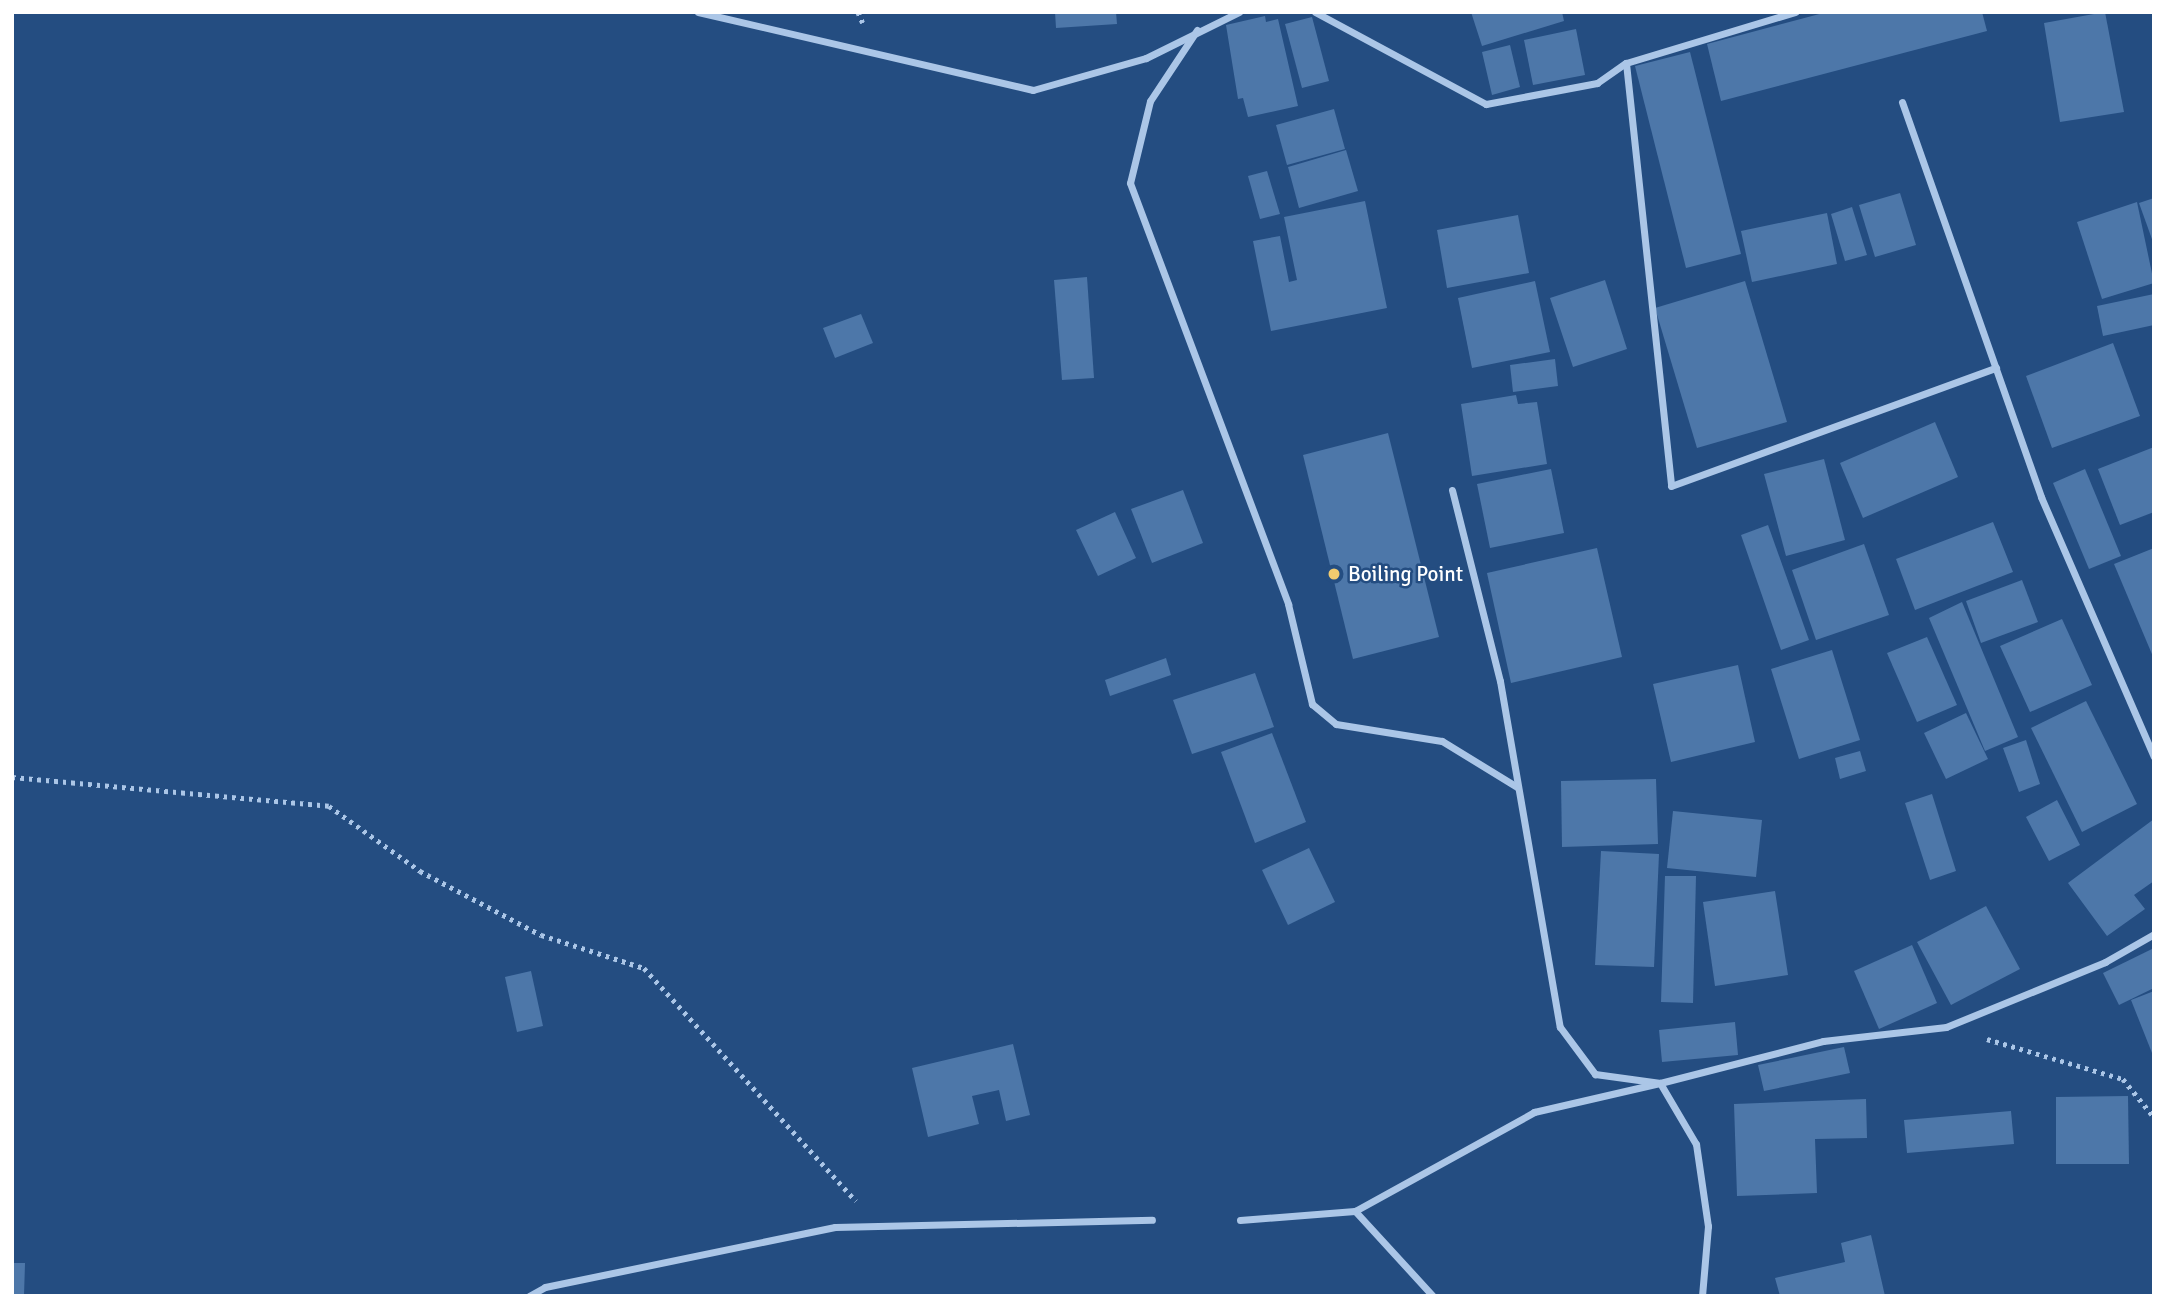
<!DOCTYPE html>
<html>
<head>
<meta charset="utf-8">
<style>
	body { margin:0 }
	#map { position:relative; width:2166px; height:1308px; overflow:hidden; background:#244d81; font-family:Signika,sans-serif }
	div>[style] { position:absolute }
	.building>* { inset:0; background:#4d77a9 }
	.path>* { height:4.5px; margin-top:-2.25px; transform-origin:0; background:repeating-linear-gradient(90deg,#abc6e7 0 3.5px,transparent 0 8.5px) }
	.street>* { height:7px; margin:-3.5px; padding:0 3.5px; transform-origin:3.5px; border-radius:3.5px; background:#abc6e7 }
	.dots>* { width:19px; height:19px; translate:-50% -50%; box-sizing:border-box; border:4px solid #244d81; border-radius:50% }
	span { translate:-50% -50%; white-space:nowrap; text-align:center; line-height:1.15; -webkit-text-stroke:5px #244d81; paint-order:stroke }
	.poi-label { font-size:21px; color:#fff }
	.left { translate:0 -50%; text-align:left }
	.frame { position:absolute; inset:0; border:14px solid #fff; pointer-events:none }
</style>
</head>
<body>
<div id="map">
	<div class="building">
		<div style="clip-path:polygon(1055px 12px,1116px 12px,1117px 24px,1056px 28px)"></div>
		<div style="clip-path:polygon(1471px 12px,1562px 12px,1564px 21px,1482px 46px)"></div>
		<div style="clip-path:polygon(1827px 12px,1982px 12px,1987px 31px,1721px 101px,1707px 44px)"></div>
		<div style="clip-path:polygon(2105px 12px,2124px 112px,2060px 122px,2044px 23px)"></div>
		<div style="clip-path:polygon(1265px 16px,1266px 22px,1278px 19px,1298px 106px,1248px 117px,1243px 98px,1238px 99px,1226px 25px)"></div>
		<div style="clip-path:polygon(1312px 17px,1329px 81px,1302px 88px,1285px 24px)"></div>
		<div style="clip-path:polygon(1576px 29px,1585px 75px,1533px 85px,1524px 40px)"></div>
		<div style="clip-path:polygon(1510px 45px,1520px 87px,1492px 95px,1482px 52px)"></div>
		<div style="clip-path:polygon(1690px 52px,1741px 254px,1686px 268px,1635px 66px)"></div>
		<div style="clip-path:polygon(1334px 109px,1345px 149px,1287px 165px,1276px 125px)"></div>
		<div style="clip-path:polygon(1346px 150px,1358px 191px,1299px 208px,1288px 167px)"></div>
		<div style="clip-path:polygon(1267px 171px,1280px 214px,1260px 219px,1248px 176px)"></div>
		<div style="clip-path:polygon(1900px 193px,1916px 245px,1875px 257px,1859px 205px)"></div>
		<div style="clip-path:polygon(2154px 198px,2154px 242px,2153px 242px,2139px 203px)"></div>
		<div style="clip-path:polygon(1365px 201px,1387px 308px,1271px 331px,1253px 241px,1280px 236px,1289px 282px,1297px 280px,1284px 217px)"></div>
		<div style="clip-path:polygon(2137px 202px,2154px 283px,2102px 299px,2077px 222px)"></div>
		<div style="clip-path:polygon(1852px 207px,1867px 255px,1845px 261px,1831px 214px)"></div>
		<div style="clip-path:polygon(1827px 213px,1837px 264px,1752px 282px,1741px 231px)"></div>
		<div style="clip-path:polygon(1518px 215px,1529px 273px,1447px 288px,1437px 230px)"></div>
		<div style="clip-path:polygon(1087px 277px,1094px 378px,1062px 380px,1054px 280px)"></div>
		<div style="clip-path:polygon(1605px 280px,1627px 349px,1573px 367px,1550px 298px)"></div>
		<div style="clip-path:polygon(1535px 281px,1550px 352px,1472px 368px,1458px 298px)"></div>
		<div style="clip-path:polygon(1745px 281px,1787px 422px,1697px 448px,1655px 308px)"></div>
		<div style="clip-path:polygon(2154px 294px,2154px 325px,2103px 336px,2097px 306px)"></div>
		<div style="clip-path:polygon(861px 314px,873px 343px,835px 358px,823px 328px)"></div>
		<div style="clip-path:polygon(2113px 343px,2140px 416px,2052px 448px,2026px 376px)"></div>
		<div style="clip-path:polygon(1555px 359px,1558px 386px,1513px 392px,1510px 365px)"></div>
		<div style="clip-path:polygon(1516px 395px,1518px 404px,1537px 402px,1547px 464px,1472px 476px,1461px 404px)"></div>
		<div style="clip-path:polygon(1935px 422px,1958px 477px,1863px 518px,1840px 463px)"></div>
		<div style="clip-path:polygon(1388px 433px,1439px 637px,1353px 659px,1303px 455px)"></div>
		<div style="clip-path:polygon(2154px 447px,2154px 512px,2120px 525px,2098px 469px)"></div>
		<div style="clip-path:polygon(1824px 459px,1845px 540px,1786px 556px,1764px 474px)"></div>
		<div style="clip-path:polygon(1551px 469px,1564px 533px,1490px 548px,1477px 484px)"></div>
		<div style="clip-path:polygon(2085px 469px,2121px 556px,2089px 569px,2053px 483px)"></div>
		<div style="clip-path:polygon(1183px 490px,1203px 543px,1152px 563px,1131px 509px)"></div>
		<div style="clip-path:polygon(1115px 512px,1136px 558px,1098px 576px,1076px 530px)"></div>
		<div style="clip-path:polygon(1993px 522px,2013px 572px,1915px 610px,1896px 559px)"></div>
		<div style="clip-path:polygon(1768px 525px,1809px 640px,1781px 650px,1741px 535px)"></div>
		<div style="clip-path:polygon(1864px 544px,1889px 615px,1816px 640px,1792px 570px)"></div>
		<div style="clip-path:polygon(1597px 548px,1622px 657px,1511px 683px,1487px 573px)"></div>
		<div style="clip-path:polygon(2154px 548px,2154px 659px,2114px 564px)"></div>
		<div style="clip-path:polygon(2022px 580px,2038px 622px,1981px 643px,1966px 601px)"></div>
		<div style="clip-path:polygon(1962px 602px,2018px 737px,1985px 751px,1929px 618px)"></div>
		<div style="clip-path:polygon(2062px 619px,2092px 685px,2030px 712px,2000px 646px)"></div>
		<div style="clip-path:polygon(1927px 637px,1957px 705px,1917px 722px,1887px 653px)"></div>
		<div style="clip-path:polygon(1832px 650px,1860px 740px,1799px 759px,1771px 669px)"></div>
		<div style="clip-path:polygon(1166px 658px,1171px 675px,1110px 696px,1105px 680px)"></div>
		<div style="clip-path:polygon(1738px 665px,1755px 742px,1671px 762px,1653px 684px)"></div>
		<div style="clip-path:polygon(1255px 673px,1274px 727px,1192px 754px,1173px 700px)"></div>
		<div style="clip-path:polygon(2086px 701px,2137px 804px,2082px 832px,2031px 728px)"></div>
		<div style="clip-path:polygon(1966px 713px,1988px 759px,1946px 779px,1924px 733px)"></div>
		<div style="clip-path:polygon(1272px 733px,1306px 822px,1255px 843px,1221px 752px)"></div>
		<div style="clip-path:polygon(2026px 740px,2040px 784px,2019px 792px,2003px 748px)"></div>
		<div style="clip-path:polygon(1860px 751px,1866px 771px,1840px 779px,1835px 758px)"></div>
		<div style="clip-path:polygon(1656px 779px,1658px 844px,1562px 847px,1561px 781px)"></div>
		<div style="clip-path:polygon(1932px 794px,1956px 871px,1930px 880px,1905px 803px)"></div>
		<div style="clip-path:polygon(2057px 800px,2080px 845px,2049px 861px,2026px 817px)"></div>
		<div style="clip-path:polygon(1673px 811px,1762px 820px,1756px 877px,1667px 868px)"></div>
		<div style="clip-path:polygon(2154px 819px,2154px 881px,2134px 895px,2145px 909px,2107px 936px,2068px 883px)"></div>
		<div style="clip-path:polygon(1309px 848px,1335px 902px,1288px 925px,1262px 870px)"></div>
		<div style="clip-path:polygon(1601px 851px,1659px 854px,1654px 967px,1595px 965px)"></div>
		<div style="clip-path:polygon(1665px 876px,1696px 876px,1693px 1003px,1661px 1002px)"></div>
		<div style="clip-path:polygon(1775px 891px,1788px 975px,1715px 986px,1703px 902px)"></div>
		<div style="clip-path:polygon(1986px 906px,2020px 969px,1951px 1005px,1917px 942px)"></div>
		<div style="clip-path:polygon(1912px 945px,1937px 1003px,1879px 1029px,1854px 971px)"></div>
		<div style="clip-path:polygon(2154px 948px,2154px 988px,2119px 1005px,2103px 973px)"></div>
		<div style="clip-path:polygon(531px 971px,543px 1026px,517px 1032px,505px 977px)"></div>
		<div style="clip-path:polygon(2154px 991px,2154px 1058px,2131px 1000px)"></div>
		<div style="clip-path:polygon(1735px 1022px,1738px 1055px,1662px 1062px,1659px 1030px)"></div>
		<div style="clip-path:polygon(1013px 1044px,1030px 1115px,1006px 1121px,999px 1090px,972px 1096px,979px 1124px,928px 1137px,912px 1068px)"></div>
		<div style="clip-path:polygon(1844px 1047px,1850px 1073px,1764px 1091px,1758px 1065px)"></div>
		<div style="clip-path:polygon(2128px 1096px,2129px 1164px,2056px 1164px,2056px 1097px)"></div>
		<div style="clip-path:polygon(1866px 1099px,1867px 1138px,1815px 1139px,1817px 1193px,1737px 1196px,1734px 1104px)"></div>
		<div style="clip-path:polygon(2011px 1111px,2014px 1144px,1907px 1153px,1904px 1120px)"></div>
		<div style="clip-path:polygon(1871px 1235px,1885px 1296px,1780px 1296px,1775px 1278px,1845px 1262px,1841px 1243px)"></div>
		<div style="clip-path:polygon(12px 1263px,25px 1263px,24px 1296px,12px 1296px)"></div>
	</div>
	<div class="path">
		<div style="left:858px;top:12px;width:12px;rotate:66deg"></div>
		<div style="left:12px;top:777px;width:318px;rotate:5.2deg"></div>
		<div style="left:329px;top:806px;width:112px;rotate:35.5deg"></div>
		<div style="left:420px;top:871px;width:137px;rotate:27.9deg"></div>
		<div style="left:541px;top:935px;width:108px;rotate:17.8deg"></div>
		<div style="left:644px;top:968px;width:315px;rotate:47.7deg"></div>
		<div style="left:1987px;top:1039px;width:142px;rotate:16.4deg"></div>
		<div style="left:2123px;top:1079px;width:49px;rotate:50.8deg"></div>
	</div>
	<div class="street">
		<div style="left:698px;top:12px;width:344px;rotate:13.1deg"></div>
		<div style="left:1033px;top:90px;width:117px;rotate:-15.8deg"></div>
		<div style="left:1146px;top:58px;width:104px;rotate:-26.3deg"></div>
		<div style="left:1315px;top:12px;width:194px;rotate:28.3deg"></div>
		<div style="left:1486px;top:104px;width:113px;rotate:-10.7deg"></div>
		<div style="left:1597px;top:83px;width:35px;rotate:-35deg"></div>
		<div style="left:1626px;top:63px;width:177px;rotate:-16.8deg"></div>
		<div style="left:1197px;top:30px;width:85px;rotate:123.5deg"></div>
		<div style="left:1150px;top:101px;width:84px;rotate:103.7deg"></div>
		<div style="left:1130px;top:183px;width:450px;rotate:69.4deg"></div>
		<div style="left:1288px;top:604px;width:103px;rotate:76.5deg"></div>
		<div style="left:1312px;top:704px;width:31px;rotate:40deg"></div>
		<div style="left:1336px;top:724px;width:107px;rotate:9.1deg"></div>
		<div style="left:1442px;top:741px;width:88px;rotate:31.5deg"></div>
		<div style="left:1626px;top:63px;width:425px;rotate:83.9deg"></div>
		<div style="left:1671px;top:486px;width:346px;rotate:-20deg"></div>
		<div style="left:1902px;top:102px;width:419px;rotate:70.6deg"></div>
		<div style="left:2041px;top:497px;width:283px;rotate:66.5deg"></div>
		<div style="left:1452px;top:490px;width:197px;rotate:75.9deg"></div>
		<div style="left:1500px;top:681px;width:351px;rotate:80.2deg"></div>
		<div style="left:1560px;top:1027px;width:59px;rotate:53.3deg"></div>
		<div style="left:1595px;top:1074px;width:66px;rotate:7.9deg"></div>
		<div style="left:1660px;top:1083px;width:168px;rotate:-14.4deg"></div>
		<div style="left:1823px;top:1041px;width:124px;rotate:-6.5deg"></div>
		<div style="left:1946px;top:1027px;width:172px;rotate:-22.2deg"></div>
		<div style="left:2105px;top:962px;width:56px;rotate:-29.7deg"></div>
		<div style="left:1355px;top:1211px;width:205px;rotate:-28.9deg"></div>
		<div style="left:1534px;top:1112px;width:129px;rotate:-13deg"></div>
		<div style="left:1660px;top:1083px;width:71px;rotate:59.5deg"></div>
		<div style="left:1696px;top:1144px;width:83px;rotate:81.7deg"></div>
		<div style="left:1708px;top:1226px;width:70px;rotate:94.9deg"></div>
		<div style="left:1240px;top:1220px;width:115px;rotate:-4.5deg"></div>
		<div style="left:1355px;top:1211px;width:115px;rotate:47.5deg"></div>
		<div style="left:529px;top:1296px;width:18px;rotate:-29deg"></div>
		<div style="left:545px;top:1287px;width:296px;rotate:-11.7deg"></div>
		<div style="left:835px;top:1227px;width:317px;rotate:-1.3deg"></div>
	</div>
	<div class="dots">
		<div style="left:1334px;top:574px;background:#f1cb6f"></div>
	</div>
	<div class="poi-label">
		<span class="left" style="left:1348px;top:574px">Boiling Point</span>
	</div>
	<div class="frame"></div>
</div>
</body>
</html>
